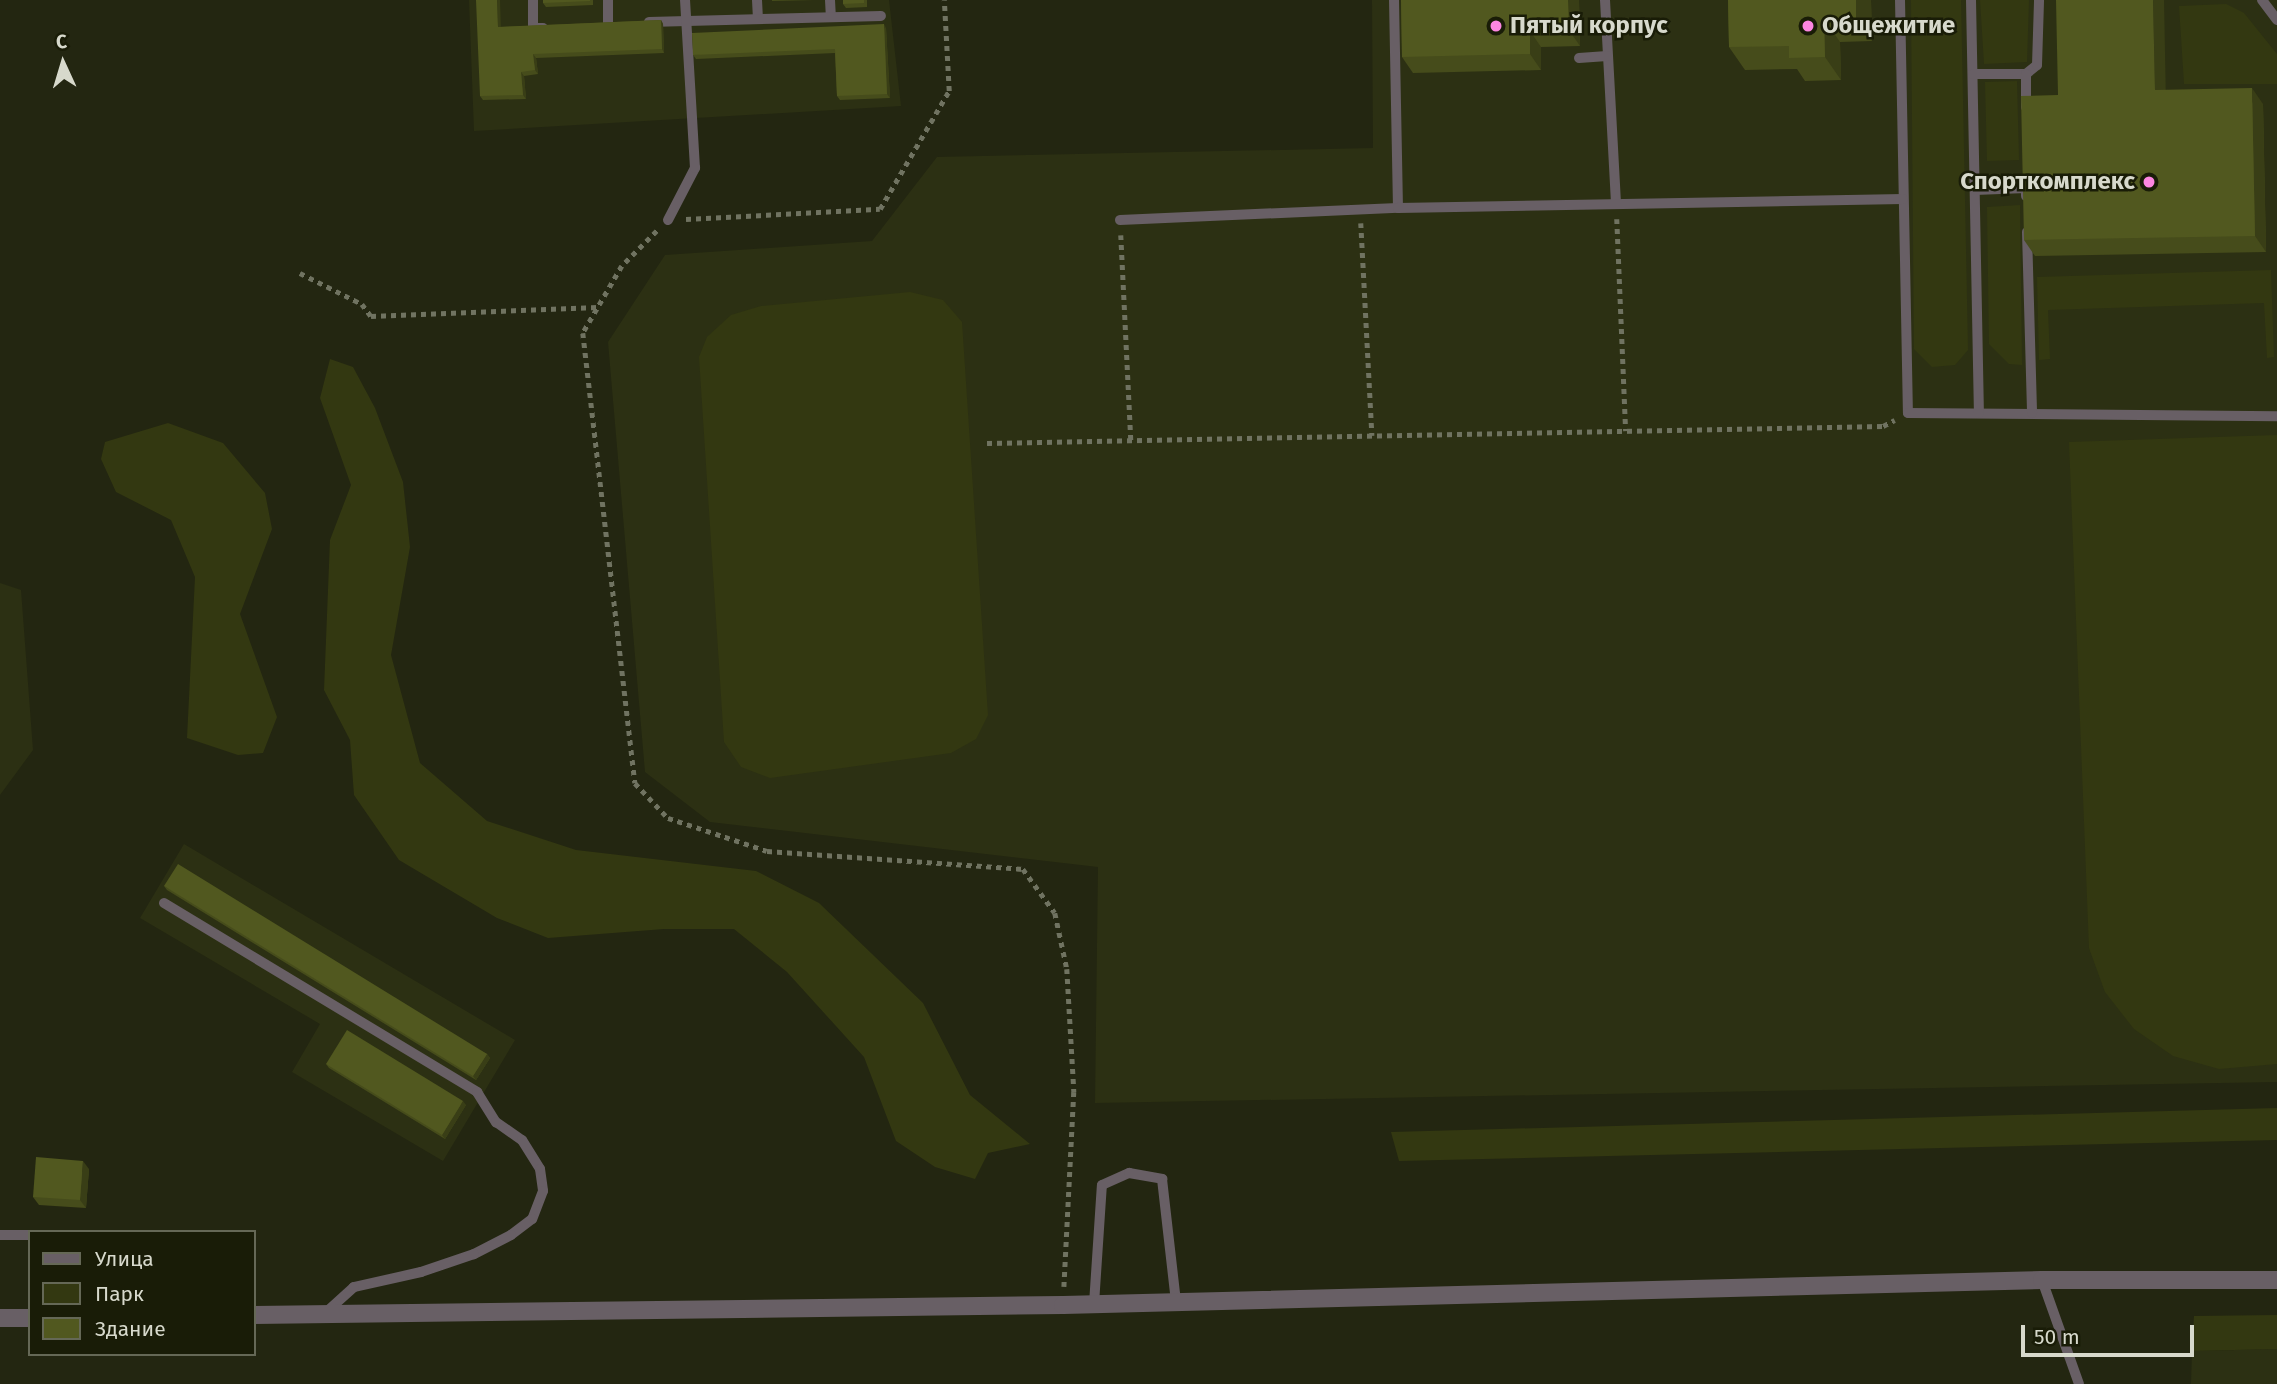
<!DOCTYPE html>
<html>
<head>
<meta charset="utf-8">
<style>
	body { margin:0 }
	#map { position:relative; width:2277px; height:1384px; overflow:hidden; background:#232611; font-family:"Fira Sans",sans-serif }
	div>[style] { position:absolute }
	.built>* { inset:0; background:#2c3013 }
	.green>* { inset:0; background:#333811 }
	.path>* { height:4.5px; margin-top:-2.25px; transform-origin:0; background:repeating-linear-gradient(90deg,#707361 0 5px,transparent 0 10px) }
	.service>* { height:10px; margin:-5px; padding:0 5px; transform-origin:5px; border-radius:5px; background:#685f65 }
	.minor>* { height:18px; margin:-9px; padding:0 9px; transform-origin:9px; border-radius:9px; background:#685f65 }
	.wall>* { inset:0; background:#464c1b }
	.shaded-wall>* { inset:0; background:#393e16 }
	.building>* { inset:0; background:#51581f }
	.dots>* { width:19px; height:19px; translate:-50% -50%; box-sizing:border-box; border:4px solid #191c07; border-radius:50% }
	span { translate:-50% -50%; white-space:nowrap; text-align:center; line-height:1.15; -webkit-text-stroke:5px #191c07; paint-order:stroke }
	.poi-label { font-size:24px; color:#d7d9cc; font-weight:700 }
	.left { translate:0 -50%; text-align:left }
	.right { translate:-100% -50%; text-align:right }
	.legend { position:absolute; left:28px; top:1230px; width:228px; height:126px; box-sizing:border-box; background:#191c07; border:2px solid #656856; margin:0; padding:9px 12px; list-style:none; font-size:21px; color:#d7d9cc }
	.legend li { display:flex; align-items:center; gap:14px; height:35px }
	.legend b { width:35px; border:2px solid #656856 }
	.north { position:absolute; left:28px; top:28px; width:70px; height:70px; -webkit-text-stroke:5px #191c07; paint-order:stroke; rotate:356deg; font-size:19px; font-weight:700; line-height:28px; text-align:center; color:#d7d9cc }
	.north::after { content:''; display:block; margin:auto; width:24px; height:32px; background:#d7d9cc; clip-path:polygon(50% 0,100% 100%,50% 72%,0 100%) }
	.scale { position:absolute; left:2021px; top:1325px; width:173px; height:32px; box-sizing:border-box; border:4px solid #d7d9cc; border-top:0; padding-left:9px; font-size:21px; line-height:24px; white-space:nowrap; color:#d7d9cc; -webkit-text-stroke:5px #191c07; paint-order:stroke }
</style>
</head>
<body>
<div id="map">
	<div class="built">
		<div style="clip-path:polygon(469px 0,889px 0,901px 106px,474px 131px)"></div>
		<div style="clip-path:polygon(1372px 0,2277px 0,2277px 1082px,1095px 1103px,1098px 867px,710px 822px,645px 772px,608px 342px,665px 255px,872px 241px,937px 157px,1373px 148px)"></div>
		<div style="clip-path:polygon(0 583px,21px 590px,33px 750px,0 795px)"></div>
		<div style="clip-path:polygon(184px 844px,515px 1040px,443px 1161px,292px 1072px,320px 1024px,140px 918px)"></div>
		<div style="clip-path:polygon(2277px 1349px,2277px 1384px,2191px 1384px,2192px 1351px)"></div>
	</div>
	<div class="green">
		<div style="clip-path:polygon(1911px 0,1961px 0,1968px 350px,1955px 365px,1932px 367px,1914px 349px)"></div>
		<div style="clip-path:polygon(1980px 0,2029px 0,2027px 62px,1984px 64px)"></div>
		<div style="clip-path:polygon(2226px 4px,2244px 13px,2277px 54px,2277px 84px,2184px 84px,2179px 6px)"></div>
		<div style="clip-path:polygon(2017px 81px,2019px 160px,1987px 161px,1985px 82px)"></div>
		<div style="clip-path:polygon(2020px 205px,2022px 365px,2009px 364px,1989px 344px,1987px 207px)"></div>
		<div style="clip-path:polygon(2271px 270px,2274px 357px,2267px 358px,2264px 303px,2048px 310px,2050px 359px,2039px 360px,2037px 277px)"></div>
		<div style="clip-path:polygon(910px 292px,943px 300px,962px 322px,988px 715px,976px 739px,951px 753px,770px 778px,741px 767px,724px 742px,699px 357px,707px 337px,731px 315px,761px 306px)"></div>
		<div style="clip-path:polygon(330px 359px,353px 367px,375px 408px,403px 482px,410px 547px,391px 655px,420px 763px,487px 821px,576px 850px,756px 871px,819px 903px,923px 1003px,970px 1095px,1030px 1144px,988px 1153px,975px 1179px,935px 1167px,896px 1141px,864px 1057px,787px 972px,734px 929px,664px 929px,548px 938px,497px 918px,399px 860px,354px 795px,350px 740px,324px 690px,330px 540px,351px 485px,320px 398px)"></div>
		<div style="clip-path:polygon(168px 423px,223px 443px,265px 493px,272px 529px,240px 614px,277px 717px,263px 753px,238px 755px,187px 738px,195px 577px,171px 520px,116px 492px,101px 459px,105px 442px)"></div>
		<div style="clip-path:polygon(2277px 435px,2277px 1064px,2219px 1069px,2173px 1056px,2134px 1029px,2105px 992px,2089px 948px,2069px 442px)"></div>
		<div style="clip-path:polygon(2277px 1108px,2277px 1140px,1399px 1161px,1391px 1132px)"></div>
		<div style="clip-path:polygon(2277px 1315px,2277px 1349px,2192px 1351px,2194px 1316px)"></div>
	</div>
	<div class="path">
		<div style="left:686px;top:219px;width:194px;rotate:-3deg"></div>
		<div style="left:880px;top:209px;width:137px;rotate:-59.7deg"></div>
		<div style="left:949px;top:91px;width:91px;rotate:-93.1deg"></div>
		<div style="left:1617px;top:219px;width:212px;rotate:87.6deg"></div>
		<div style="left:1361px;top:223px;width:213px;rotate:87deg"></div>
		<div style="left:657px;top:231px;width:49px;rotate:135deg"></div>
		<div style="left:622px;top:266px;width:78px;rotate:120.2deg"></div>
		<div style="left:583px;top:333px;width:453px;rotate:83.4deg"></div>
		<div style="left:635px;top:783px;width:48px;rotate:46.7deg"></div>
		<div style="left:668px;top:818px;width:104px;rotate:18.4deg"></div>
		<div style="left:767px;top:851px;width:257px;rotate:4deg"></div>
		<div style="left:1023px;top:869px;width:54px;rotate:54deg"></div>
		<div style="left:1055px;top:913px;width:57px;rotate:77.9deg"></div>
		<div style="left:1067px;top:969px;width:123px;rotate:86.7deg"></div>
		<div style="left:1074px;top:1092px;width:195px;rotate:92.9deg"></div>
		<div style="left:1121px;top:235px;width:205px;rotate:87.2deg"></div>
		<div style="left:300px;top:273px;width:69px;rotate:26.6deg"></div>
		<div style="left:362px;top:304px;width:15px;rotate:53deg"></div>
		<div style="left:371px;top:316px;width:227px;rotate:-2.3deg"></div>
		<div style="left:987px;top:443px;width:896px;rotate:-1.09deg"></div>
		<div style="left:1883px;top:426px;width:13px;rotate:-27deg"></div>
	</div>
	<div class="service">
		<div style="left:533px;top:0;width:28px;rotate:90deg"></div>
		<div style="left:533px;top:28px;width:10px"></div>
		<div style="left:608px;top:0;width:24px;rotate:90deg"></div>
		<div style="left:757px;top:0;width:19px;rotate:87deg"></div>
		<div style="left:830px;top:0;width:17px;rotate:87deg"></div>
		<div style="left:1394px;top:0;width:208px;rotate:88.9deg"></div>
		<div style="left:1605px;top:0;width:204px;rotate:86.9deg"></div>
		<div style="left:1900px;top:0;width:413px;rotate:88.9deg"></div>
		<div style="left:1908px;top:413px;width:369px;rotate:0.5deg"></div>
		<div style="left:1971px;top:0;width:413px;rotate:88.9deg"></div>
		<div style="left:2262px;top:0;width:25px;rotate:53deg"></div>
		<div style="left:649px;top:22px;width:232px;rotate:-1.5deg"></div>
		<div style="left:1579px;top:58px;width:28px;rotate:-4deg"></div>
		<div style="left:1973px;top:74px;width:53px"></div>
		<div style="left:2026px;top:74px;width:14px;rotate:-39deg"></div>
		<div style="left:2037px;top:65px;width:65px;rotate:-88.2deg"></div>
		<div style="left:2026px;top:74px;width:33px;rotate:90deg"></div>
		<div style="left:1975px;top:190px;width:51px;rotate:-2.2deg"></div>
		<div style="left:2026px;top:188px;width:8px;rotate:90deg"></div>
		<div style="left:668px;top:220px;width:59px;rotate:-62.6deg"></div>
		<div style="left:695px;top:168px;width:168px;rotate:-93.4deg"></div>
		<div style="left:1120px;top:220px;width:278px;rotate:-2.5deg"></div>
		<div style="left:1398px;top:208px;width:505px;rotate:-1.02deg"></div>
		<div style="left:2027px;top:232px;width:181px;rotate:88.4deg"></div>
		<div style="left:164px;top:903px;width:366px;rotate:31.1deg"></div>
		<div style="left:477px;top:1092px;width:36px;rotate:58deg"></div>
		<div style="left:496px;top:1122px;width:32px;rotate:35deg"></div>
		<div style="left:522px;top:1140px;width:34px;rotate:58deg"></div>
		<div style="left:540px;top:1169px;width:22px;rotate:82deg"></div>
		<div style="left:543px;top:1191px;width:30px;rotate:111deg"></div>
		<div style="left:532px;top:1219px;width:26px;rotate:143deg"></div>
		<div style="left:511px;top:1235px;width:42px;rotate:152.8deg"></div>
		<div style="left:474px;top:1254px;width:56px;rotate:161.2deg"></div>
		<div style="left:421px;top:1272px;width:69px;rotate:167.4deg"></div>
		<div style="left:354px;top:1287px;width:39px;rotate:138deg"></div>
		<div style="left:0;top:1235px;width:30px"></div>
		<div style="left:2042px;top:1280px;width:110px;rotate:70.4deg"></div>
		<div style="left:1094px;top:1304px;width:119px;rotate:-86.2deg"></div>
		<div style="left:1102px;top:1185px;width:30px;rotate:-24deg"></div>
		<div style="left:1129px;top:1173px;width:34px;rotate:10deg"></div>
		<div style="left:1162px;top:1179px;width:124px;rotate:83.5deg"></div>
	</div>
	<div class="minor">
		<div style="left:254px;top:1315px;width:809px;rotate:-0.71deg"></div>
		<div style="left:1063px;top:1305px;width:979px;rotate:-1.46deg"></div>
		<div style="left:2042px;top:1280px;width:235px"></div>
		<div style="left:0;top:1318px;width:30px"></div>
	</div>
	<div class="wall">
		<div style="clip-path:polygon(543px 0,593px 0,593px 5px,546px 7px,543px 3px)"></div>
		<div style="clip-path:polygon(772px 0,814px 0,772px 1px)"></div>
		<div style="clip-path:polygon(843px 0,867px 0,867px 7px,846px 8px,843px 4px)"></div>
		<div style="clip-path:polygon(1401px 0,1579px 0,1580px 46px,1541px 47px,1541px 70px,1413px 73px,1402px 57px)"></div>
		<div style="clip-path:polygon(1728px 0,1871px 0,1872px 41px,1840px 42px,1841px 80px,1805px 81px,1797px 69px,1745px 70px,1729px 47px)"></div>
		<div style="clip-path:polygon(661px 20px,663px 24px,664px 53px,536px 58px,538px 74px,524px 76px,526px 99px,483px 100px,480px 96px,500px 27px)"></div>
		<div style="clip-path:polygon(886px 28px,890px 98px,840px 100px,837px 96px,835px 53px,696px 59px,693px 55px)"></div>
		<div style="clip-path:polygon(2166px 90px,2263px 104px,2266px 252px,2035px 256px,2024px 240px,2058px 95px)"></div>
		<div style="clip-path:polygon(164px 886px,487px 1054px,490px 1058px,476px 1080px,167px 890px)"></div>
		<div style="clip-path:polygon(326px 1064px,466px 1105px,445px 1139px,329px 1068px)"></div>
		<div style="clip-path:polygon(89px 1169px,86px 1208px,39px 1205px,33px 1197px)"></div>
	</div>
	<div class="shaded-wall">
		<div style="clip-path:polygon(497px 0,500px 0,501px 31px,498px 27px)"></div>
		<div style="clip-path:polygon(1568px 0,1579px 0,1580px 46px,1569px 30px)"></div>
		<div style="clip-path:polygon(1856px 0,1871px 0,1872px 41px,1856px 18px)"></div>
		<div style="clip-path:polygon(2153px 0,2164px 0,2166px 106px,2155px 90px)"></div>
		<div style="clip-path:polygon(1824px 19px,1840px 42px,1841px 80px,1825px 57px)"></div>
		<div style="clip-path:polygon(661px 20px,663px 24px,664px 53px,662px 49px)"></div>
		<div style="clip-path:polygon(884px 24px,886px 28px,890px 98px,887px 94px)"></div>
		<div style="clip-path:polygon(1530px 31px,1541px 47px,1541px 70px,1530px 54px)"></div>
		<div style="clip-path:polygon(533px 54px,536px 58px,538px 74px,535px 70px)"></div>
		<div style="clip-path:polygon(521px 72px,524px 76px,526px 99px,523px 95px)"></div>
		<div style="clip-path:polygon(2252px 88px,2263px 104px,2266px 252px,2255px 236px)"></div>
		<div style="clip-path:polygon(487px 1054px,490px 1058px,476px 1080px,473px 1076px)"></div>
		<div style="clip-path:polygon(463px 1101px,466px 1105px,445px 1139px,442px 1135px)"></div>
		<div style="clip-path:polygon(83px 1161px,89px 1169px,86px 1208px,80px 1200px)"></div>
	</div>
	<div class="building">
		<div style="clip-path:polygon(476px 0,497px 0,498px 27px,661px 20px,662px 49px,533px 54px,535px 70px,521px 72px,523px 95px,480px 96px)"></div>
		<div style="clip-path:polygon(543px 0,590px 0,590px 1px,543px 3px)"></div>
		<div style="clip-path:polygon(843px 0,864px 0,864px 3px,843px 4px)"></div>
		<div style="clip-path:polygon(1401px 0,1568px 0,1569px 30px,1530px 31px,1530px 54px,1402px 57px)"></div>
		<div style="clip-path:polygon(1728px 0,1856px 0,1856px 18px,1824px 19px,1825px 57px,1789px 58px,1789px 46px,1729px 47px)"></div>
		<div style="clip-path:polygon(2056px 0,2153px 0,2155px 90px,2252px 88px,2255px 236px,2024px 240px,2021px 96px,2058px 95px)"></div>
		<div style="clip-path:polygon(884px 24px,887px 94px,837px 96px,835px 49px,693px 55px,692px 33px)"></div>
		<div style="clip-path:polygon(178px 864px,487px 1054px,473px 1076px,164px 886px)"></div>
		<div style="clip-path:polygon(347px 1030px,463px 1101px,442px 1135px,326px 1064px)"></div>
		<div style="clip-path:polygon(36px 1157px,83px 1161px,80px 1200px,33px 1197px)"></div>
	</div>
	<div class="dots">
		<div style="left:1496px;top:26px;background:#fd86e1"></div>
		<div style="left:1808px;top:26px;background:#fd86e1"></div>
		<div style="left:2149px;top:182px;background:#fd86e1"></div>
	</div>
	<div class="poi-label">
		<span class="left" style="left:1510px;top:26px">Пятый корпус</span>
		<span class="left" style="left:1822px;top:26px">Общежитие</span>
		<span class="right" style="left:2135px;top:182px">Спорткомплекс</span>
	</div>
	<ul class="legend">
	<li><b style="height:9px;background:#685f65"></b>Улица</li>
	<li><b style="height:19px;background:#333811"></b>Парк</li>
	<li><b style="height:19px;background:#51581f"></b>Здание</li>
	</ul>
	<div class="north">С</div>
	<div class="scale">50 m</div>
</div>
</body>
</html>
